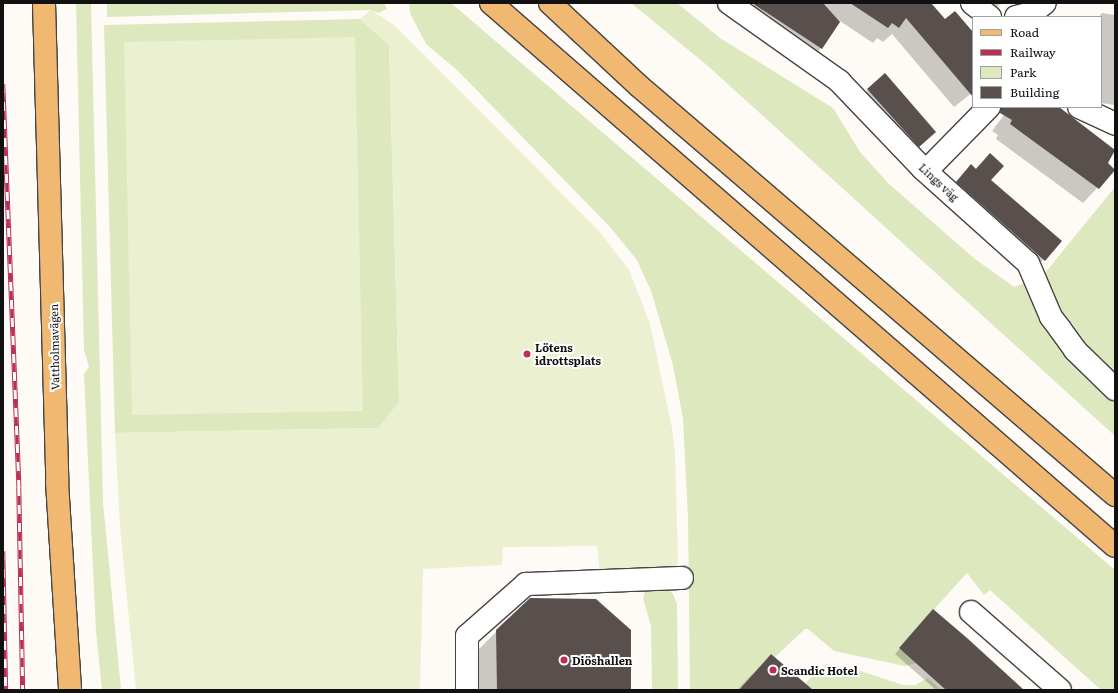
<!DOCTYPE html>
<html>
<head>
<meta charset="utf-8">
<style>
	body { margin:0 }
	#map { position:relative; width:1118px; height:693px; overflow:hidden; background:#fefaf5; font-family:Literata,serif }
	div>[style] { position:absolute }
	.green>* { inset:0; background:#dde8bf }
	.pitch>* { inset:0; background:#ebf0d0 }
	.shadow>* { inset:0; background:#0003 }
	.building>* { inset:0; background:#594f4d }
	.roads { filter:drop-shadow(1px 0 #444) drop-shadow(-1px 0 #444) drop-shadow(0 1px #444) drop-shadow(0 -1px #444) }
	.minor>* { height:22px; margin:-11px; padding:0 11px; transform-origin:11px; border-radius:11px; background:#fff }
	.major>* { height:22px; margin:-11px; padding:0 11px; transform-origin:11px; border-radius:11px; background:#f1b872 }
	.rail>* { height:4.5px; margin-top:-2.25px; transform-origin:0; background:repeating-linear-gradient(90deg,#fff 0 9px,#ba2f52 0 18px); box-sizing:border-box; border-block:1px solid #ba2f52 }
	.dots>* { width:11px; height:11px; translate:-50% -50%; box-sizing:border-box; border:2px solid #fff; border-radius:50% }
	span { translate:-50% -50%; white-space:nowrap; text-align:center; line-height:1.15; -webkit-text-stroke:4px #fff; paint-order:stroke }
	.street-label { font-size:11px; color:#111 }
	.poi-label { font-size:11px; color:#111; font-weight:700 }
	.left { translate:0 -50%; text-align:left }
	.frame { position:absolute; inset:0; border:4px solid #111; pointer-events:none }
	.legend { position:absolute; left:972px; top:16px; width:130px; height:92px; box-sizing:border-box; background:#fff; border:1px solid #a0a0a0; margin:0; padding:5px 7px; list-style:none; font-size:12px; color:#111 }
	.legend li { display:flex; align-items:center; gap:8px; height:20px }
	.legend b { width:20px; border:1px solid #a0a0a0 }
</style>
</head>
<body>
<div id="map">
	<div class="green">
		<div style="clip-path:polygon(76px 3px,91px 3px,103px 502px,121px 690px,102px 690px,96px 632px,84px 374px,89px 367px,84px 350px)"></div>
		<div style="clip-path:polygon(107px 3px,384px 3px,387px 9px,379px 13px,371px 10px,107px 17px)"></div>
		<div style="clip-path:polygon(409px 3px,451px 3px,1115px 570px,1115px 690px,1101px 690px,990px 590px,984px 595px,967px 573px,899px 648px,916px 663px,905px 666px,834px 651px,808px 629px,805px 629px,775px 657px,771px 654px,739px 690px,690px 690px,688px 517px,683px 419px,673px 365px,651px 291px,637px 260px,610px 227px,457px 70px,426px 44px,410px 13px)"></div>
		<div style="clip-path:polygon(631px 3px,677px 3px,720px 38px,833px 108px,860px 152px,889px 184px,975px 259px,1014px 287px,1028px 282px,1115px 394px,1115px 436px,708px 66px)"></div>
		<div style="clip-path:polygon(360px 19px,389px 45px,399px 402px,379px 428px,115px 433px,104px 25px)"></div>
		<div style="clip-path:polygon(1115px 187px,1115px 389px,1036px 284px)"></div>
		<div style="clip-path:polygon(646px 587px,665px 587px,673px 594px,677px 604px,678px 690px,652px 690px,651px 626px,643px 598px)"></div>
		<div style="clip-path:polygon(826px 664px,854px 669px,903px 685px,915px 685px,928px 678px,941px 690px,812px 690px,805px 683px)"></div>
	</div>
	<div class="pitch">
		<div style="clip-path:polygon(371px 10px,394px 25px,599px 231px,629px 270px,650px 324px,672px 428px,675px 452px,678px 563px,676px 568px,600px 574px,597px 546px,503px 547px,502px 565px,423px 569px,420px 690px,136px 690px,120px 527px,115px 433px,379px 428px,399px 402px,389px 45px,360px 19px)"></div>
		<div style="clip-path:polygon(355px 37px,363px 411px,132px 415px,124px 42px)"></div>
	</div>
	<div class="shadow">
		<div style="clip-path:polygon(756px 3px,919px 3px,945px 21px,973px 34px,973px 92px,954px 107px,892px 34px,883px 42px,877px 38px,873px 43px,840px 21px,821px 48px,811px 59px,746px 16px)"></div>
		<div style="clip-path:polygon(975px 3px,1001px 3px,994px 10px)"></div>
		<div style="clip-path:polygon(1102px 13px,1115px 15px,1115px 105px,1101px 103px,1101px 17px,1099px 17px)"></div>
		<div style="clip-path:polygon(868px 90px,925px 142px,908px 156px,858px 100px)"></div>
		<div style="clip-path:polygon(993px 107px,1058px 107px,1115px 151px,1107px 163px,1115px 169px,1083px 203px,996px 139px,998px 135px,992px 131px,1004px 115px)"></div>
		<div style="clip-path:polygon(990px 155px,990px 180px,1060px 242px,1029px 275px,942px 197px,971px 166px,975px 169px)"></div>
		<div style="clip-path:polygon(928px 615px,1022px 690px,936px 690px,895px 654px)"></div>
		<div style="clip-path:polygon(497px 631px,630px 690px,478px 690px,478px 650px)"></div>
		<div style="clip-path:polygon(771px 655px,811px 690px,737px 690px)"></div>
	</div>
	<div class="building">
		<div style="clip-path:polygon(752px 3px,823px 3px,840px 22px,822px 49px)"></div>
		<div style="clip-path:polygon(850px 3px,931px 3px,945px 19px,955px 11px,973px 32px,973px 97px,906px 18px,899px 28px,892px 23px,888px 28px)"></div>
		<div style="clip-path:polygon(885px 73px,936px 132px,919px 147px,867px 89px)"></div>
		<div style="clip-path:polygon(1001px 107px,1059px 107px,1115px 150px,1108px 163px,1115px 170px,1099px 189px,1010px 124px,1012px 120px,1000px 113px)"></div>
		<div style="clip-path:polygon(990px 153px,1004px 166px,991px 180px,1062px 241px,1045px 261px,956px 182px,971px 164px,976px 169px)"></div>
		<div style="clip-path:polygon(530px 598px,596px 599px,631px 630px,631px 690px,497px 690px,496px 630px)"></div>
		<div style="clip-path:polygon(933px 609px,967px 638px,1024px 690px,946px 690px,899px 648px)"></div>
		<div style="clip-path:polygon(771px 654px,813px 690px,739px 690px)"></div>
	</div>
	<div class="roads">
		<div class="minor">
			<div style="left:729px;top:3px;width:135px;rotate:35.3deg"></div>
			<div style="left:839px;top:81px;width:120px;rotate:46.3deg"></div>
			<div style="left:922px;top:168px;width:142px;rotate:41.9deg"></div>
			<div style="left:1028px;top:263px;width:59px;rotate:66.9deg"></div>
			<div style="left:1051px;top:317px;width:15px;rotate:53deg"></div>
			<div style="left:1060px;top:329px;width:26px;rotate:54deg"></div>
			<div style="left:1075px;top:350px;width:56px;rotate:44.3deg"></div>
			<div style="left:972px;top:3px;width:23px;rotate:38deg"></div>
			<div style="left:1016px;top:17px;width:16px;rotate:-14deg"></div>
			<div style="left:1032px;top:13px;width:16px;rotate:-38deg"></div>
			<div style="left:1079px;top:107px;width:40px;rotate:25deg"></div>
			<div style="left:926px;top:171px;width:90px;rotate:-45.5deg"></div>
			<div style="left:971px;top:612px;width:118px;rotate:41.2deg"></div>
			<div style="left:467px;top:690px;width:54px;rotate:-90deg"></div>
			<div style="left:467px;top:636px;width:79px;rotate:-41.4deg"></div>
			<div style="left:526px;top:584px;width:156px;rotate:-2.2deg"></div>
		</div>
		<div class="major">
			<div style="left:44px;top:3px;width:479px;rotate:88.4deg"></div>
			<div style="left:57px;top:482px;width:208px;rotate:86.4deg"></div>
			<div style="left:491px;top:3px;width:827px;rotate:41.03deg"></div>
			<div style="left:550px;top:3px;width:122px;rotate:43deg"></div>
			<div style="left:639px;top:86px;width:628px;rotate:40.67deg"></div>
		</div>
	</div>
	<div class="rail">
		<div style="left:3px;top:84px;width:403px;rotate:87.7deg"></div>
		<div style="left:19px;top:487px;width:203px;rotate:88.9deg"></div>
		<div style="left:3px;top:551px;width:139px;rotate:88.8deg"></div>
	</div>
	<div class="dots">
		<div style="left:527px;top:354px;background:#ba2f52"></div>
		<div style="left:564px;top:660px;background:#ba2f52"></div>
		<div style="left:773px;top:670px;background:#ba2f52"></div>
	</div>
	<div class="street-label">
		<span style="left:939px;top:182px;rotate:43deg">Lings väg</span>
		<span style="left:54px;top:347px;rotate:-91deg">Vattholmavägen</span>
	</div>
	<div class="poi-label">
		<span class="left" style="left:535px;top:354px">Lötens<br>idrottsplats</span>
		<span class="left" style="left:572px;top:660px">Diöshallen</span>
		<span class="left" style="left:781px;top:670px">Scandic Hotel</span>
	</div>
	<div class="frame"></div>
	<ul class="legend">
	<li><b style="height:5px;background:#f1b872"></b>Road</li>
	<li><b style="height:5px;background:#ba2f52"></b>Railway</li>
	<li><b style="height:11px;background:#dde8bf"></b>Park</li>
	<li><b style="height:11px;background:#594f4d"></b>Building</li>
	</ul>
</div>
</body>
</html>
